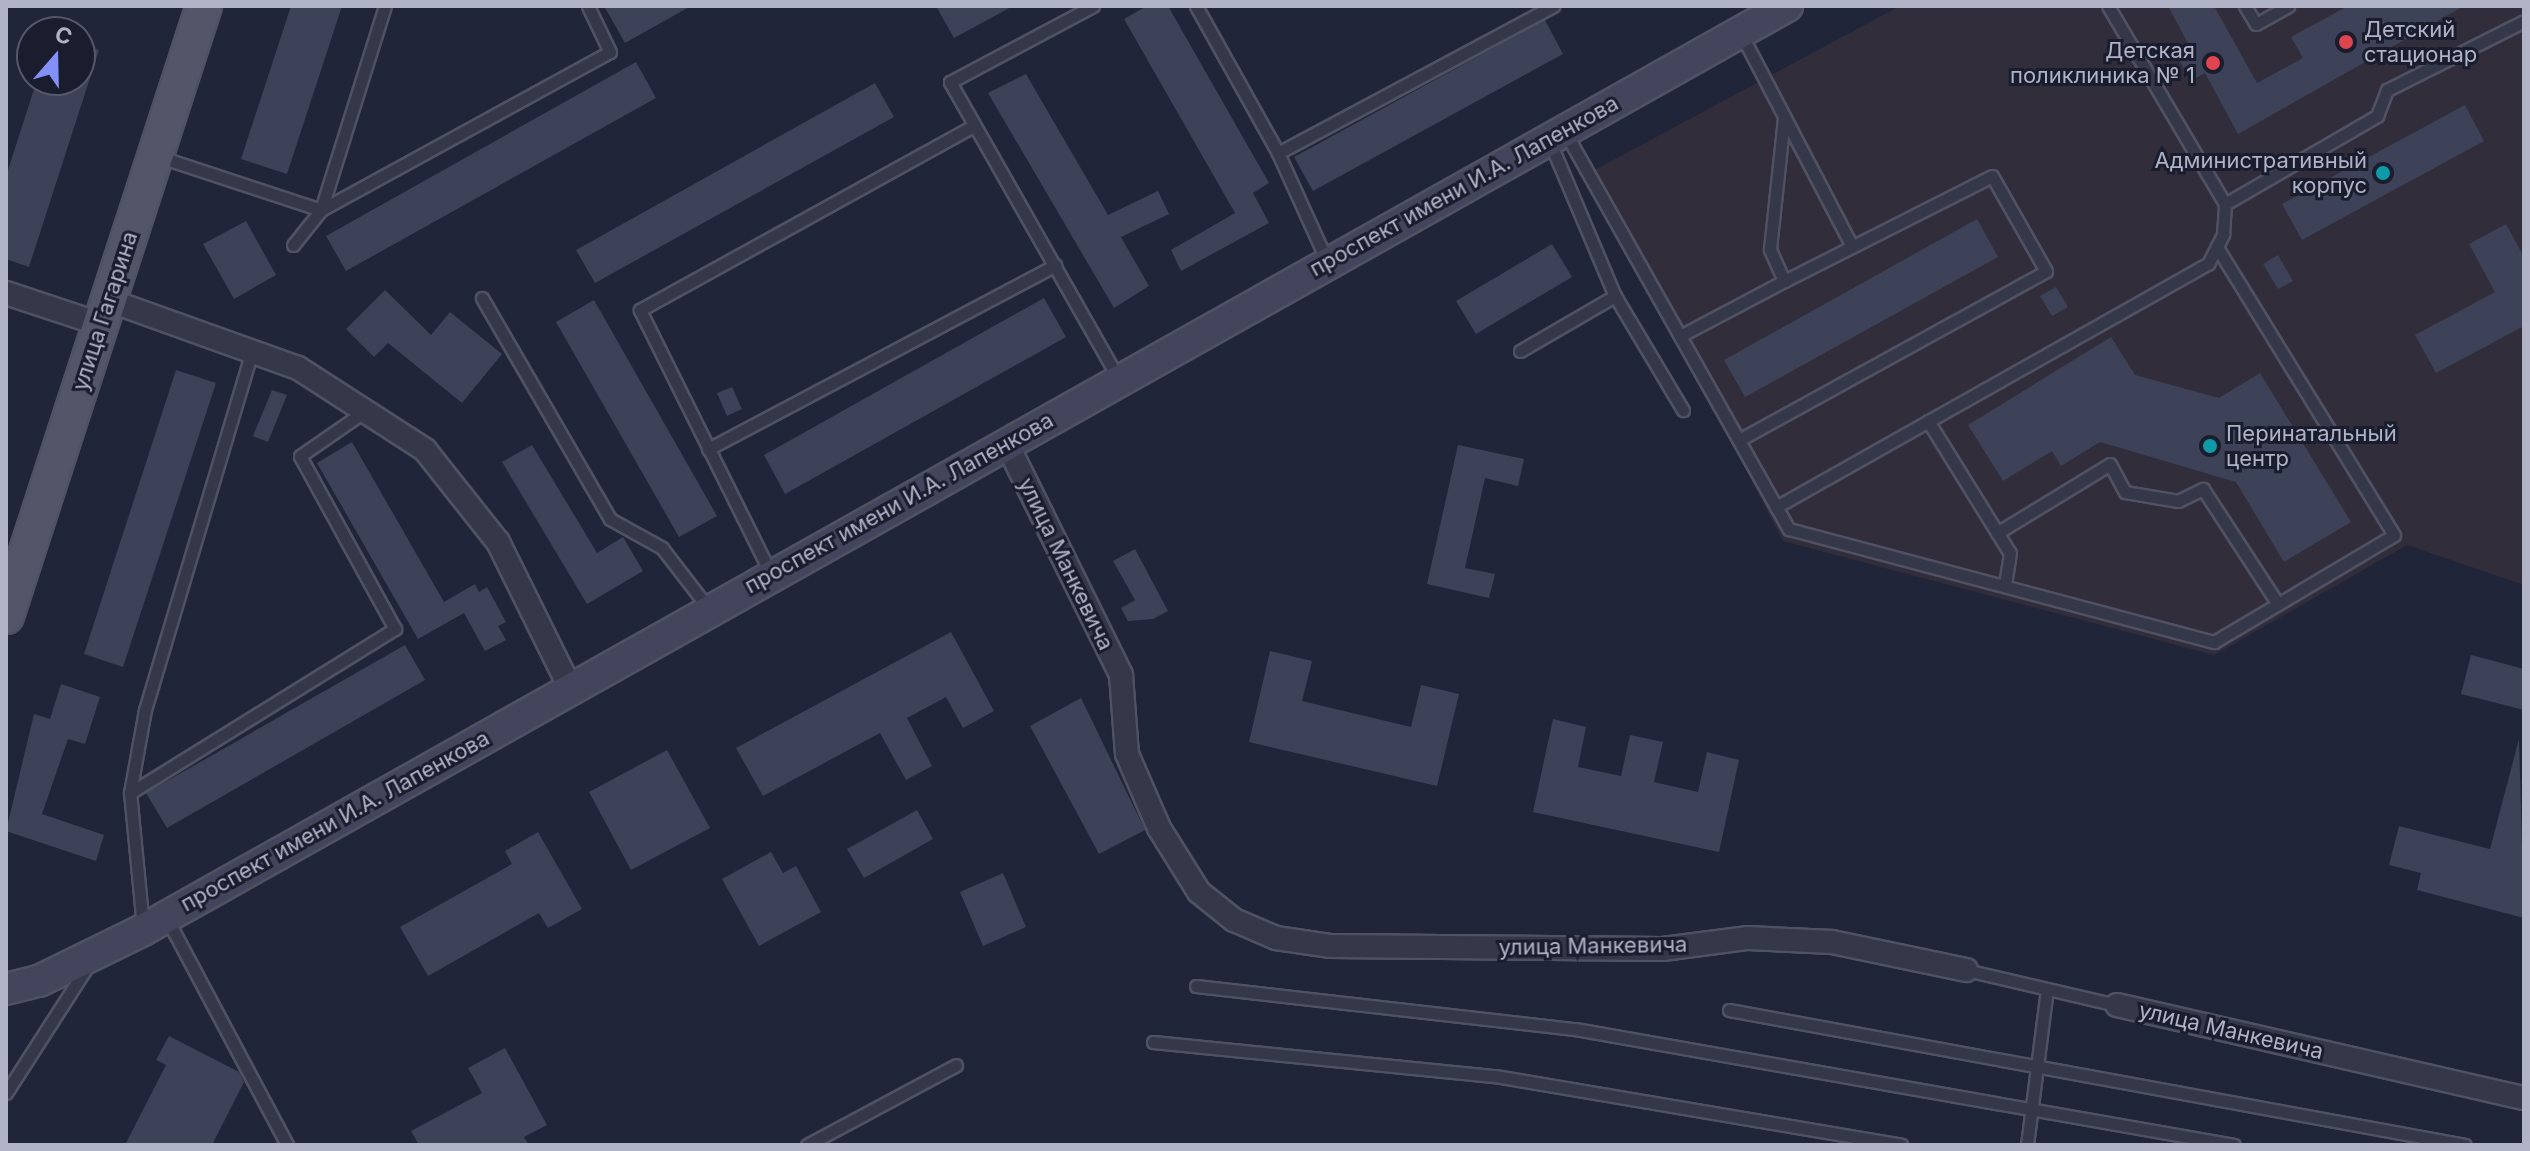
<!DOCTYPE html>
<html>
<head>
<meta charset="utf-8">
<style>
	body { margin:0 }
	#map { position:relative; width:2530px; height:1151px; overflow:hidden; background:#212539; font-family:Inter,sans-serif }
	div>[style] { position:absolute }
	.medical>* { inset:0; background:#322d3a }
	.building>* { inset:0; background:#3d4259 }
	.roads { filter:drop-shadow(2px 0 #505264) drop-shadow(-2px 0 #505264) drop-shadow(0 2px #505264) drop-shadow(0 -2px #505264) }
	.service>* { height:11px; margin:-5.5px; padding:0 5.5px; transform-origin:5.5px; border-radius:5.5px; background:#353849 }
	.minor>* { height:22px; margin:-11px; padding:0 11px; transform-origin:11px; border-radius:11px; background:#353849 }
	.secondary>* { height:30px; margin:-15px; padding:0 15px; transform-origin:15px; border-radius:15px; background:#43455c }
	.primary>* { height:34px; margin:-17px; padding:0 17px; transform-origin:17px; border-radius:17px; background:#535669 }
	.dots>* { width:22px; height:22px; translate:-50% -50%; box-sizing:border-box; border:4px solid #1a1d2e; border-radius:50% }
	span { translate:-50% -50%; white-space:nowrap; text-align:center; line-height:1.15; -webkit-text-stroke:6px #1a1d2e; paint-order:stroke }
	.poi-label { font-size:22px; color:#b0b2c6 }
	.left { translate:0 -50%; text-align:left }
	.right { translate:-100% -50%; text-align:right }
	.street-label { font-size:22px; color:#b0b2c6 }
	.frame { position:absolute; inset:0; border:8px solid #b0b2c6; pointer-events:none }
	.north { position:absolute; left:16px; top:16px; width:80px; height:80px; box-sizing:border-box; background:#1a1d2e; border:2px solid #56596b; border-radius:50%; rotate:20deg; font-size:22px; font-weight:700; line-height:32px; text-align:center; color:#b0b2c6 }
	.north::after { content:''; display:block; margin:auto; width:28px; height:36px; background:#8390f7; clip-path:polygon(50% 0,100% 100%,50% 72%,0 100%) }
</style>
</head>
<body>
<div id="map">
	<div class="medical">
		<div style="clip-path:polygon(1900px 6px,2524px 6px,2524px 585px,2407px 545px,2214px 655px,1783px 541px,1591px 172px)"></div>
	</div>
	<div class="building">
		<div style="clip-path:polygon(291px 6px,342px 6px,287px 174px,241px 159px)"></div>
		<div style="clip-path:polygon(604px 6px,691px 6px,625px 43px)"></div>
		<div style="clip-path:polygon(936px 6px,1013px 6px,954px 38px)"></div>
		<div style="clip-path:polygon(1147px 6px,1168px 6px,1269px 183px,1253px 193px,1269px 223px,1181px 271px,1171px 250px,1235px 213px,1124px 19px)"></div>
		<div style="clip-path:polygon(2168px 6px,2214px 6px,2257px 83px,2303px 58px,2291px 37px,2348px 6px,2464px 6px,2238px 134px,2205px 73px,2191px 81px,2175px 53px,2189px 45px)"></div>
		<div style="clip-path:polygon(1545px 20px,1563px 54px,1313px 191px,1294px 157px)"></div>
		<div style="clip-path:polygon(80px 44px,99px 50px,29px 267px,6px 259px,6px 176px,37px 80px,80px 80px)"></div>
		<div style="clip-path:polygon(636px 62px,656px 98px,346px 271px,326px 236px)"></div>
		<div style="clip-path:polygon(1026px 74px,1108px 215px,1158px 191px,1169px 214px,1121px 237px,1149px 286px,1114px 308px,988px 93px)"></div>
		<div style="clip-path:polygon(875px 83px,894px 117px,595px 283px,576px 250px)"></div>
		<div style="clip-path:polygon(2465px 105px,2484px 141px,2302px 240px,2282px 204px)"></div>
		<div style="clip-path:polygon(1977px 219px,1998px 257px,1745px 397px,1724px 360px)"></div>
		<div style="clip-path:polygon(246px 221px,276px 275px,234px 299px,203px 244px)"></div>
		<div style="clip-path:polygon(2506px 224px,2524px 257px,2524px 326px,2436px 373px,2415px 335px,2495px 292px,2469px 244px)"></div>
		<div style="clip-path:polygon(1552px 244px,1572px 277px,1476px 334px,1456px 301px)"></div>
		<div style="clip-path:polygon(2278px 255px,2293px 281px,2278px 289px,2263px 264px)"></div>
		<div style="clip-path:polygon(2056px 287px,2068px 307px,2052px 316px,2040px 296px)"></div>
		<div style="clip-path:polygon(385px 290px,431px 335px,450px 312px,502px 354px,462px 403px,388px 343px,374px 357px,346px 329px)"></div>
		<div style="clip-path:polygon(1044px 298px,1066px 337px,785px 494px,764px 455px)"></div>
		<div style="clip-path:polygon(594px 300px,717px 516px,679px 537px,556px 322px)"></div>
		<div style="clip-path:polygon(2111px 337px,2135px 375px,2219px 398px,2260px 373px,2351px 522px,2284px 562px,2236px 482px,2100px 442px,2061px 466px,2052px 451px,2003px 481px,1968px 425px)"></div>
		<div style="clip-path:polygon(176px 370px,216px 383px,123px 667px,84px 654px)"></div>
		<div style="clip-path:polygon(732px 387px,742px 409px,727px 416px,717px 393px)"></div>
		<div style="clip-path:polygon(272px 390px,287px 395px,268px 442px,253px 436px)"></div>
		<div style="clip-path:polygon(352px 442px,444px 602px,475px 584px,479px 592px,487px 587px,506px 622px,498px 626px,506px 640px,485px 651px,464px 613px,418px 639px,317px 463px)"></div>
		<div style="clip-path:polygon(532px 445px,597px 553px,623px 537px,643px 571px,587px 604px,502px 462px)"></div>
		<div style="clip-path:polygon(1458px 445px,1524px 459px,1518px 486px,1485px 478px,1465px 568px,1495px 574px,1489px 598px,1427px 584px)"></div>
		<div style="clip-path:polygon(1135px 549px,1168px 611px,1153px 619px,1128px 621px,1121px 608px,1135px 600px,1113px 561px)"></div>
		<div style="clip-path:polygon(951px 632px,994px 711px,963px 728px,946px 697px,907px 718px,932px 766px,906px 780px,880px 733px,763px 796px,736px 748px)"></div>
		<div style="clip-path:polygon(405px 645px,425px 680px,167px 828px,146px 793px)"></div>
		<div style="clip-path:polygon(1270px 651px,1312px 661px,1302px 701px,1411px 727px,1421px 685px,1459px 694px,1437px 786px,1249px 742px)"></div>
		<div style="clip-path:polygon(2471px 655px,2524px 669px,2524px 710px,2461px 694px)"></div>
		<div style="clip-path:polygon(61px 684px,100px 697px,85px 744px,68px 739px,42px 814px,104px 835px,96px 861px,6px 831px,34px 714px,50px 719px)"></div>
		<div style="clip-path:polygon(1081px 698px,1145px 830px,1099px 854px,1030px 726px)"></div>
		<div style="clip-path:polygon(1553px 719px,1586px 727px,1578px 767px,1621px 776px,1630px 735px,1663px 742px,1654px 782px,1698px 792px,1707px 752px,1739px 760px,1719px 852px,1533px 812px)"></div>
		<div style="clip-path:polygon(2519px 739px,2524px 918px,2417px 890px,2421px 873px,2389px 865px,2399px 826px,2490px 849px)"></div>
		<div style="clip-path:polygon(667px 750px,710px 828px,631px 870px,589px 792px)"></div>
		<div style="clip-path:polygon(917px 810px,933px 839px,864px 878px,847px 849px)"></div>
		<div style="clip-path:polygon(538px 832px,582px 909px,548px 928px,539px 913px,428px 976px,400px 927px,512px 864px,505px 851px)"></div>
		<div style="clip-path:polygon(771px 852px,783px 873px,796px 866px,821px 912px,759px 946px,722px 879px)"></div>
		<div style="clip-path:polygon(1003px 873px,1026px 927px,983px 946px,960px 892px)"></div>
		<div style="clip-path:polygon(169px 1036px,239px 1072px,244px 1082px,212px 1145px,125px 1145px,166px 1065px,156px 1060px)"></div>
		<div style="clip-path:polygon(505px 1048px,547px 1125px,524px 1137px,529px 1145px,419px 1145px,411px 1131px,482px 1093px,468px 1068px)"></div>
	</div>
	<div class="roads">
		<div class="service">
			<div style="left:1093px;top:6px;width:162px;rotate:152deg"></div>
			<div style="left:950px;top:82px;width:342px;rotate:60.4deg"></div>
			<div style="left:1196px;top:6px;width:168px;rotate:60.8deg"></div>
			<div style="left:1278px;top:153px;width:119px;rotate:65.6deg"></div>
			<div style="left:2108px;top:6px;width:230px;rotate:59.4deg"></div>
			<div style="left:2225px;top:204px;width:176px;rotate:-30.1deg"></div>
			<div style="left:2377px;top:116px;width:28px;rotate:-69deg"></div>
			<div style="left:2387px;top:90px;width:153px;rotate:-26.7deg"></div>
			<div style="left:2245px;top:6px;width:21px;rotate:59deg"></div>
			<div style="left:2256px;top:24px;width:37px;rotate:-29deg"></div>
			<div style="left:1740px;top:32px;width:242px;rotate:62.4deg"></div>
			<div style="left:1565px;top:132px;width:456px;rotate:60.6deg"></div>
			<div style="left:1789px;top:529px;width:440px;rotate:14.9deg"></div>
			<div style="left:2214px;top:642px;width:209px;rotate:-30.7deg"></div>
			<div style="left:2394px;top:535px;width:338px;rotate:-121.6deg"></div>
			<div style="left:1549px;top:140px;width:169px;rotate:67.1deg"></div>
			<div style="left:1615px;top:296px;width:133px;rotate:59.2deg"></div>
			<div style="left:1278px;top:153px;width:312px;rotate:-28.1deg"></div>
			<div style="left:160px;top:157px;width:169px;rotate:18.2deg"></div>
			<div style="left:321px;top:210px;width:214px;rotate:-72.6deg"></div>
			<div style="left:293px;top:245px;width:45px;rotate:-51.3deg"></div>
			<div style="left:321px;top:210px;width:329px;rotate:-28.7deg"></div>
			<div style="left:610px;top:52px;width:51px;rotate:-115.6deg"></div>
			<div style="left:482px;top:298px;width:255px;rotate:59.9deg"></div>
			<div style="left:610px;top:519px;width:60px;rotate:29.1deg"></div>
			<div style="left:662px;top:548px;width:77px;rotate:52.4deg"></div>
			<div style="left:1680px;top:336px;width:118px;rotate:-27.9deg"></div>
			<div style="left:1520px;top:351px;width:110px;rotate:-30.1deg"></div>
			<div style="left:1928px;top:421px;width:155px;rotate:58.2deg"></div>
			<div style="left:2010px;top:553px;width:33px;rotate:99deg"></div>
			<div style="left:1739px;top:440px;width:350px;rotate:-28.8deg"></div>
			<div style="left:2046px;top:271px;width:109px;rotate:-119.6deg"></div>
			<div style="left:1992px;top:176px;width:233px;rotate:153.2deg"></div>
			<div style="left:1784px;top:281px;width:35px;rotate:-114deg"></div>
			<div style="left:1770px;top:249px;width:133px;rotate:-83.9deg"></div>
			<div style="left:708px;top:449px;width:393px;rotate:-27.9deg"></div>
			<div style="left:1776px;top:507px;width:496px;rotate:-29.4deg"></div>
			<div style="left:2208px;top:264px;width:34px;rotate:-63deg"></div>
			<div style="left:2223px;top:234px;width:30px;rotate:-86deg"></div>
			<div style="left:1997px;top:533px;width:132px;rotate:-31.4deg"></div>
			<div style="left:2110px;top:464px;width:32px;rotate:62deg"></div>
			<div style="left:2125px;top:492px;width:54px;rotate:9.6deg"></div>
			<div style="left:2178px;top:501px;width:28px;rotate:-26deg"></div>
			<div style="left:2203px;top:489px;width:137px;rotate:56.9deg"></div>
			<div style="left:771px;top:574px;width:295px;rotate:-116.4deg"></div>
			<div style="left:640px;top:310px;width:378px;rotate:-28.9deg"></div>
			<div style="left:130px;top:793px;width:312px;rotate:-31.8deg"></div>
			<div style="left:395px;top:629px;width:197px;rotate:-118.8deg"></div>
			<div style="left:300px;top:456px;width:83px;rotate:-34.7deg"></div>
			<div style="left:166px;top:917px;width:258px;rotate:62deg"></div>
			<div style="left:143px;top:927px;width:135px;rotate:-95.5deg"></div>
			<div style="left:130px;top:793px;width:84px;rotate:-79.8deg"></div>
			<div style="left:145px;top:710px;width:376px;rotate:-73.4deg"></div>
			<div style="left:1966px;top:970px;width:155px;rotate:13.1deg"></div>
			<div style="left:1196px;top:986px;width:381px;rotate:6.5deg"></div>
			<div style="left:1575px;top:1029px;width:669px;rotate:9.98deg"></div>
			<div style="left:1729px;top:1010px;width:748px;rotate:10.39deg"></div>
			<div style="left:1153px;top:1042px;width:344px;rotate:5.7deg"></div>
			<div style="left:1495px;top:1076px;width:412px;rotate:9.6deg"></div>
			<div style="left:6px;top:1093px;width:150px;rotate:-57.3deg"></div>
			<div style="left:807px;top:1145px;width:169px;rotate:-28.2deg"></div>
			<div style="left:2027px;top:1145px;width:157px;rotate:-82.7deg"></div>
		</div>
		<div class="minor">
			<div style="left:6px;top:293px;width:99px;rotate:18.3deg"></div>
			<div style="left:108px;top:300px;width:202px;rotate:19.7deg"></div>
			<div style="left:298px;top:368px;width:151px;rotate:32.8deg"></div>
			<div style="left:425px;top:450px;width:117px;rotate:51.6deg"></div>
			<div style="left:498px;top:542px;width:163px;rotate:63.7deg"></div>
			<div style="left:1007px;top:444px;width:258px;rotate:63.7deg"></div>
			<div style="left:1121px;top:675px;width:79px;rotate:85.7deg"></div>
			<div style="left:1127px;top:754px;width:81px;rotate:66.6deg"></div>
			<div style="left:1159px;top:828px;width:75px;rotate:58deg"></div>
			<div style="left:1199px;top:892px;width:45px;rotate:38.7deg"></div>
			<div style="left:1234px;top:920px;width:46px;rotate:23.2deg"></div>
			<div style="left:1276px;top:938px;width:56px;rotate:8.3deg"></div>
			<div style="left:1331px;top:946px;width:332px;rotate:0.5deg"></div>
			<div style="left:1663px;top:949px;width:86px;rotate:-7.4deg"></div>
			<div style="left:1748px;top:938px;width:84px;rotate:2.7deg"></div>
			<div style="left:1832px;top:942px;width:137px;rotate:11.8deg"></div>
			<div style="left:2117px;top:1005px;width:417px;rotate:12.9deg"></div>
		</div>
		<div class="secondary">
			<div style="left:6px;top:989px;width:34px;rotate:-14deg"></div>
			<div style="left:39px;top:981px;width:116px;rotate:-26.1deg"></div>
			<div style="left:143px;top:930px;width:1886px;rotate:-29.34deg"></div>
		</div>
		<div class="primary">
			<div style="left:6px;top:616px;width:641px;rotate:-72.02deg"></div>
		</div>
	</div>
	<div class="dots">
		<div style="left:2346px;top:42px;background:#e0444e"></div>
		<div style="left:2213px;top:63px;background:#e0444e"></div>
		<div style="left:2383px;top:173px;background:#0f9aa8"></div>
		<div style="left:2210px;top:446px;background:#0f9aa8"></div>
	</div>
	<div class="poi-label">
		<span class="left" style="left:2364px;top:42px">Детский<br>стационар</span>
		<span class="right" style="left:2195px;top:63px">Детская<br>поликлиника № 1</span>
		<span class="right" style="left:2367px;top:173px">Административный<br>корпус</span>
		<span class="left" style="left:2226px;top:446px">Перинатальный<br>центр</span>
	</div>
	<div class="street-label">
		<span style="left:1464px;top:186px;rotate:-29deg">проспект имени И.А. Лапенкова</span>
		<span style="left:105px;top:311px;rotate:-72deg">улица Гагарина</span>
		<span style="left:899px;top:503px;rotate:-29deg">проспект имени И.А. Лапенкова</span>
		<span style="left:1066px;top:564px;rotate:64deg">улица Манкевича</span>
		<span style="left:335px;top:821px;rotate:-29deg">проспект имени И.А. Лапенкова</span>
		<span style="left:1593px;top:946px;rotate:-1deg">улица Манкевича</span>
		<span style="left:2231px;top:1031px;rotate:13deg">улица Манкевича</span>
	</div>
	<div class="frame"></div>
	<div class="north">С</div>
</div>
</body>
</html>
